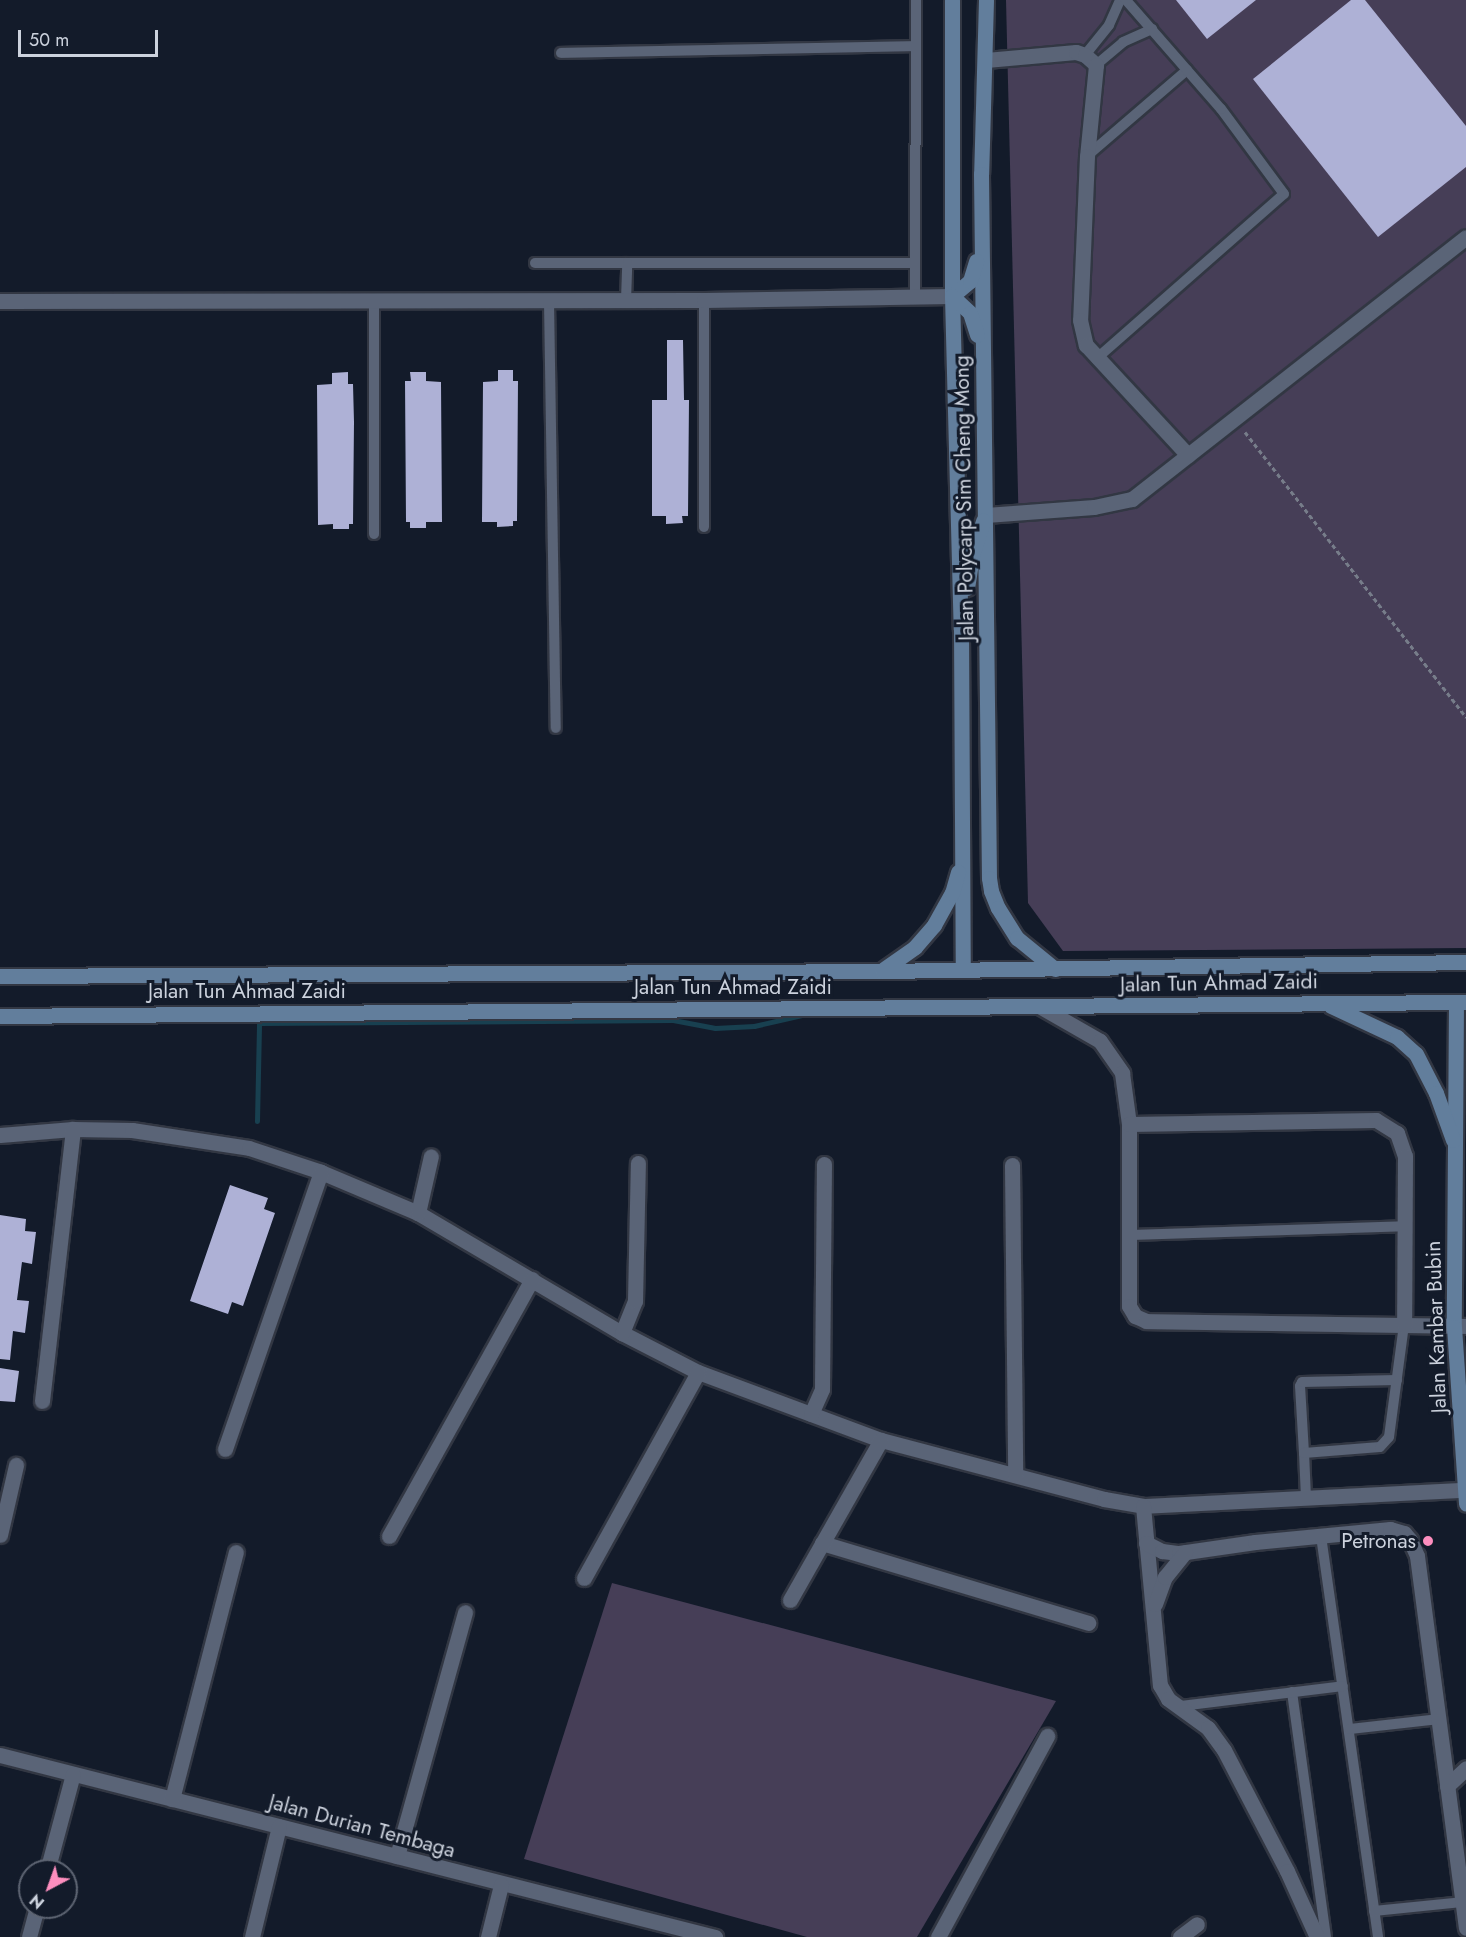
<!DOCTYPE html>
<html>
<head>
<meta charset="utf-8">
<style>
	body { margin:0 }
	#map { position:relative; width:1466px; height:1937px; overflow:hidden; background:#131b2a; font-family:Jost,sans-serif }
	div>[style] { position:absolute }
	.green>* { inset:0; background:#463e57 }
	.stream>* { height:5px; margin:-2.5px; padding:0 2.5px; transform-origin:2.5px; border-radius:2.5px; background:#184050 }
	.building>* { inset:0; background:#aeb1d6 }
	.path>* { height:3px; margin-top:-1.5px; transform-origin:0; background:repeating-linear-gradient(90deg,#777d8a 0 4.5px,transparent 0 7.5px) }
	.roads { filter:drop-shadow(2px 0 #323743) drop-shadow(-2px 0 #323743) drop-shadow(0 2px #323743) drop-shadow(0 -2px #323743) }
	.lane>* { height:10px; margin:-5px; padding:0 5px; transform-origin:5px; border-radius:5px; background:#5a6477 }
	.street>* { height:15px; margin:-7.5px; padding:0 7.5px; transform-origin:7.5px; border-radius:7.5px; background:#5a6477 }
	.secondary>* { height:15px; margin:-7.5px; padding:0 7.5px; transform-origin:7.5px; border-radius:7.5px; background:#627e9c }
	.dots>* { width:16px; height:16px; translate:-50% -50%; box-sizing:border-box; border:3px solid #131b2a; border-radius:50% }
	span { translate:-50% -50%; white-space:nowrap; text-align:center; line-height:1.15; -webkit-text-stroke:6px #131b2a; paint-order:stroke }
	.street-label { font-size:21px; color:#ccd2dd }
	.poi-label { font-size:21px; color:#ccd2dd }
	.right { translate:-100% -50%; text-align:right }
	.north { position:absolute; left:18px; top:1859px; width:60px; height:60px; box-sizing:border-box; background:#131b2a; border:2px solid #5d6472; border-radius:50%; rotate:221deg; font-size:16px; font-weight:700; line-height:24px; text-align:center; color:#ccd2dd }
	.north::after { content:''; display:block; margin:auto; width:21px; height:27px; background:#fd8ebe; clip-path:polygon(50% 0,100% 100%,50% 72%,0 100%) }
	.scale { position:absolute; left:18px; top:30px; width:140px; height:27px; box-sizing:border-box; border:3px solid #ccd2dd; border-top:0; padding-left:8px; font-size:18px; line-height:21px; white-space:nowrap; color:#ccd2dd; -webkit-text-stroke:4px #131b2a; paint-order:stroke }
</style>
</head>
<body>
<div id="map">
	<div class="green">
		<div style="clip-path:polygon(1006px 0,1466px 0,1466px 948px,1063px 951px,1028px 903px)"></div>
		<div style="clip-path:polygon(612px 1583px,1056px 1701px,917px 1937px,807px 1937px,524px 1859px)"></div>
	</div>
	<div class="stream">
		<div style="left:257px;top:1121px;width:98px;rotate:-88.8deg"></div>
		<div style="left:259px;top:1023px;width:414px;rotate:-0.4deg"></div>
		<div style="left:673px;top:1020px;width:43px;rotate:10.8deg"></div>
		<div style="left:715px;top:1028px;width:39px;rotate:-3deg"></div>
		<div style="left:754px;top:1026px;width:49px;rotate:-12.9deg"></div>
	</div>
	<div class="building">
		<div style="clip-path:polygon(1176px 0,1256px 0,1207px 39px)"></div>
		<div style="clip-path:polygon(1351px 0,1365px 0,1466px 126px,1466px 167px,1378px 237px,1253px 79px)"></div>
		<div style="clip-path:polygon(667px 340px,683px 340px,684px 400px,689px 400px,688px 516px,682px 516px,683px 523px,666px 524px,666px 516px,652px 516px,652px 400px,667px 400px)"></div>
		<div style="clip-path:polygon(498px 370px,513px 370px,513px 381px,518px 381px,517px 521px,513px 521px,513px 526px,497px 527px,497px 522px,482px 522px,483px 382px,498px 381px)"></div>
		<div style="clip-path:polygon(348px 372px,348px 384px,353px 384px,354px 422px,353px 524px,349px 524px,349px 529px,333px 529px,333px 524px,318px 525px,317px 385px,332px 384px,332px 373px)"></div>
		<div style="clip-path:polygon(410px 372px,426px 372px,426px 381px,441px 382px,442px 522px,426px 522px,426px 528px,410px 528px,410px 522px,406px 522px,405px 381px,411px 381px)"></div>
		<div style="clip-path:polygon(230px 1185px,268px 1198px,264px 1209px,275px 1213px,243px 1306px,232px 1302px,228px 1314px,190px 1301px)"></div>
		<div style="clip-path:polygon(0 1215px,26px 1219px,25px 1231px,36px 1232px,32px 1264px,22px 1262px,17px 1300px,29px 1301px,25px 1333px,13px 1331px,10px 1360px,0 1359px)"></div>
		<div style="clip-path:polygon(0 1368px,19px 1371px,15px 1402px,0 1401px)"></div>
	</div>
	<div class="path">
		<div style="left:1245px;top:432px;width:361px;rotate:52.2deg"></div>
	</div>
	<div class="roads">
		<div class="lane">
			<div style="left:561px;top:53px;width:354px;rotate:-1.1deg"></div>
			<div style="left:1085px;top:55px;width:38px;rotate:-51deg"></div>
			<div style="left:1109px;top:25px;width:27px;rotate:-66deg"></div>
			<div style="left:1096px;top:65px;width:35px;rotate:-40deg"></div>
			<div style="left:1123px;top:42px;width:32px;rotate:-24deg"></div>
			<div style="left:1087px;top:156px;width:132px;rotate:-40.7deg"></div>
			<div style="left:535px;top:263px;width:378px"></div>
			<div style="left:915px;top:295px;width:295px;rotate:-89.8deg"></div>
			<div style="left:626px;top:300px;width:37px;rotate:-88deg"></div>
			<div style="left:374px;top:301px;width:233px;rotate:90deg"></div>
			<div style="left:549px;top:301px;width:427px;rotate:89.1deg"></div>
			<div style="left:1096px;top:359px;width:250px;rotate:-41.3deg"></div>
			<div style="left:1284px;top:194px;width:106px;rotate:-126.5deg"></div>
			<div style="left:1221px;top:109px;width:145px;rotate:-131.1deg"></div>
			<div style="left:704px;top:527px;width:227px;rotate:-90deg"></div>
			<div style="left:1128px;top:1235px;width:279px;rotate:-1.8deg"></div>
			<div style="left:1304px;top:1453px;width:67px;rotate:-93.4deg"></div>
			<div style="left:1300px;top:1386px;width:4px;rotate:-63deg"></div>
			<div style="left:1302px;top:1382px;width:95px;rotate:-1.2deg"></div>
			<div style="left:1306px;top:1498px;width:45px;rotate:-92.5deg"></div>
			<div style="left:1304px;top:1453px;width:76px;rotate:-4.5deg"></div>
			<div style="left:1380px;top:1447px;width:13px;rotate:-48deg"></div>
			<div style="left:1389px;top:1437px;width:113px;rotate:-82.4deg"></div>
			<div style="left:1321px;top:1536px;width:405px;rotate:81.9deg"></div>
			<div style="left:1292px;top:1692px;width:247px;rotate:82.1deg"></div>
			<div style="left:1181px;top:1706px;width:163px;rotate:-7deg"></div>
			<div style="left:1350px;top:1729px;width:90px;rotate:-6.4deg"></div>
			<div style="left:1374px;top:1911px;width:88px;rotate:-5.8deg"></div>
		</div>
		<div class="street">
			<div style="left:986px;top:60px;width:90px;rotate:-5.1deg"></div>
			<div style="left:1076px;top:52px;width:9px;rotate:18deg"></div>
			<div style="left:1085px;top:55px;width:15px;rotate:42deg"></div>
			<div style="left:1096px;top:65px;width:91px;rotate:95.6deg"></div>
			<div style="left:1087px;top:156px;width:164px;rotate:92.4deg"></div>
			<div style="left:1080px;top:320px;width:26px;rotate:77deg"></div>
			<div style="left:1086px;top:345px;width:150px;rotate:47.2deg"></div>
			<div style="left:0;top:301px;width:704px;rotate:-0.08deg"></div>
			<div style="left:704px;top:300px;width:248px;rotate:-0.9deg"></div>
			<div style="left:986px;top:515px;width:108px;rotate:-4.2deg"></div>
			<div style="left:1094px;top:507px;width:39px;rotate:-12deg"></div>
			<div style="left:1132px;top:499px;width:424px;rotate:-38.1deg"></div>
			<div style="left:1039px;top:1006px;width:70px;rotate:29.8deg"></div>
			<div style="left:1100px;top:1041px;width:39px;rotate:55deg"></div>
			<div style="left:1122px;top:1073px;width:51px;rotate:82.2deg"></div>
			<div style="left:1129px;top:1124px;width:182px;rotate:90deg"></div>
			<div style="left:1129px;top:1306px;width:12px;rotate:59deg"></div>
			<div style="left:1135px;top:1316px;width:12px;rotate:24deg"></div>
			<div style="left:1146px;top:1321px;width:320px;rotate:0.9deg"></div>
			<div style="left:1129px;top:1124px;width:247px;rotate:-0.9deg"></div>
			<div style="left:1376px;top:1120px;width:25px;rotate:32deg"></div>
			<div style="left:1397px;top:1133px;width:24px;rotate:71deg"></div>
			<div style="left:1405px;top:1156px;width:169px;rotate:90.3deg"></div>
			<div style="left:0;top:1135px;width:73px;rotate:-4.7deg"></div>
			<div style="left:73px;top:1129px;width:59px;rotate:1deg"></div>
			<div style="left:132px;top:1130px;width:118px;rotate:8.7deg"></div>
			<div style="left:249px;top:1148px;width:76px;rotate:18.4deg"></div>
			<div style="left:321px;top:1172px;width:105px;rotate:22.9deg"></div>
			<div style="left:418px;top:1213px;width:237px;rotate:30.5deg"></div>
			<div style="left:622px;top:1333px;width:85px;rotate:27.2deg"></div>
			<div style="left:698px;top:1372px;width:195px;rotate:20.4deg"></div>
			<div style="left:881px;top:1440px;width:231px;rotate:14.8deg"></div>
			<div style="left:1104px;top:1499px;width:40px;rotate:10deg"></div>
			<div style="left:1143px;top:1506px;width:321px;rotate:-2.9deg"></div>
			<div style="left:1012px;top:1165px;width:310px;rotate:89.4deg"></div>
			<div style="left:418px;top:1213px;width:58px;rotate:-77.2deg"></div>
			<div style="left:622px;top:1333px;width:35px;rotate:-68deg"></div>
			<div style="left:635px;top:1301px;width:138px;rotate:-88.8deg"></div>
			<div style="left:42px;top:1401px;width:274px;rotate:-83.5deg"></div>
			<div style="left:811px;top:1414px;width:27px;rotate:-66deg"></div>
			<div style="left:822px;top:1389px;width:225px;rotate:-89.5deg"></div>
			<div style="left:225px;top:1449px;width:293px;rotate:-70.9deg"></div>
			<div style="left:1143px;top:1506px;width:180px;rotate:84.6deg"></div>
			<div style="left:1160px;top:1685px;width:16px;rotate:60deg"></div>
			<div style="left:1168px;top:1699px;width:49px;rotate:35.9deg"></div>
			<div style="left:1208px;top:1728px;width:27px;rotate:54deg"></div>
			<div style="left:1224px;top:1750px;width:136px;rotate:62.5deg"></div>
			<div style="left:1287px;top:1871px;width:72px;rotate:65.6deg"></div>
			<div style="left:0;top:1535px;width:72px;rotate:-77.1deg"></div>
			<div style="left:389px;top:1536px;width:294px;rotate:-60.9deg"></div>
			<div style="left:822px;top:1543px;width:278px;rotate:16.7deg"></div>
			<div style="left:1146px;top:1543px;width:18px;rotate:27deg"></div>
			<div style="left:1162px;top:1551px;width:17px;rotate:7deg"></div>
			<div style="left:1179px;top:1553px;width:77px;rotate:-8.2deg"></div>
			<div style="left:1255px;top:1542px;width:136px;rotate:-5.5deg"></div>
			<div style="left:1390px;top:1529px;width:15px;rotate:16deg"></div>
			<div style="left:1404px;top:1533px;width:9px;rotate:49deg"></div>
			<div style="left:1410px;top:1540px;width:17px;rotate:66deg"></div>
			<div style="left:1417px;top:1556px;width:375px;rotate:82.5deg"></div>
			<div style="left:584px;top:1578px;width:235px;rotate:-61deg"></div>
			<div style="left:790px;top:1600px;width:184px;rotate:-60.4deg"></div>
			<div style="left:1155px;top:1604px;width:29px;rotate:-70deg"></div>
			<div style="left:1165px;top:1577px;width:32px;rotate:-51deg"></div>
			<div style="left:0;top:1755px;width:738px;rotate:14.28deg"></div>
			<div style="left:1447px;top:1786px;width:26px;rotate:-43deg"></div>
			<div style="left:172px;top:1799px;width:255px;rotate:-75.5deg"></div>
			<div style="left:397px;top:1856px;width:253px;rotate:-74.4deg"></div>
			<div style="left:47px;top:1871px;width:100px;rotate:-75deg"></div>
			<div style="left:29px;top:1937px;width:31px;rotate:-75deg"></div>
			<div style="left:252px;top:1937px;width:114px;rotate:-76.3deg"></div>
			<div style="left:488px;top:1937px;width:54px;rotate:-76deg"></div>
			<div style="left:938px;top:1937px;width:229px;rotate:-61.5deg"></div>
			<div style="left:1180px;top:1937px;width:21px;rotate:-37deg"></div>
		</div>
		<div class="secondary">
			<div style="left:952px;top:0;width:296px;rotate:90deg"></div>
			<div style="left:952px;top:296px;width:333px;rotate:88.5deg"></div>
			<div style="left:961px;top:629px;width:341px;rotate:89.7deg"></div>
			<div style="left:986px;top:0;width:174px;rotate:91.6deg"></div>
			<div style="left:981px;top:174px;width:704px;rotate:89.35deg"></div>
			<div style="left:989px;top:878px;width:13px;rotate:81deg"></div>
			<div style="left:991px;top:891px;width:18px;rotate:68deg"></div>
			<div style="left:998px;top:908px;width:36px;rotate:58deg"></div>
			<div style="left:1017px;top:938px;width:49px;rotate:39.2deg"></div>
			<div style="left:952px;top:296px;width:23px;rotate:-40deg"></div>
			<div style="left:970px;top:281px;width:21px;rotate:-73deg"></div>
			<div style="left:952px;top:296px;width:25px;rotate:43deg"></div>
			<div style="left:970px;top:313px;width:23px;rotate:72deg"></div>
			<div style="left:967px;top:588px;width:36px;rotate:-81deg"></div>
			<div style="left:973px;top:552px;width:33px;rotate:-72deg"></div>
			<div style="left:884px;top:969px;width:38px;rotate:-35deg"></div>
			<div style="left:915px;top:947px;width:29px;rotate:-49deg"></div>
			<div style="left:934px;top:925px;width:37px;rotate:-61deg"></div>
			<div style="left:952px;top:893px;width:22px;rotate:-74deg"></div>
			<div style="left:0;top:976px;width:882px;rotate:-0.32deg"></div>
			<div style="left:882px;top:971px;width:584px;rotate:-0.88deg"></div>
			<div style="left:1456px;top:1002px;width:325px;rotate:90.4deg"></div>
			<div style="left:1454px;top:1327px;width:177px;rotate:86.1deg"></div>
			<div style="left:1331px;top:1006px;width:73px;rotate:25.2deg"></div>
			<div style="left:1397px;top:1037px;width:25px;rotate:42deg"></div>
			<div style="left:1416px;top:1054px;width:44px;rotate:62.9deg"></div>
			<div style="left:1436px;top:1093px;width:50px;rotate:70.1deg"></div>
			<div style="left:0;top:1016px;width:1466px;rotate:-0.55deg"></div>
		</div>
	</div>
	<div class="dots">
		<div style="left:1428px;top:1541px;background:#fd8ebe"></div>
	</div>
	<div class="street-label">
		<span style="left:964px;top:498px;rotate:-91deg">Jalan Polycarp Sim Cheng Mong</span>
		<span style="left:1219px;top:983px;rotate:-1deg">Jalan Tun Ahmad Zaidi</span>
		<span style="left:733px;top:987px">Jalan Tun Ahmad Zaidi</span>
		<span style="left:247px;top:991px">Jalan Tun Ahmad Zaidi</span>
		<span style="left:1436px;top:1327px;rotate:-92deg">Jalan Kambar Bubin</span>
		<span style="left:362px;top:1826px;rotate:15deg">Jalan Durian Tembaga</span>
	</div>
	<div class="poi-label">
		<span class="right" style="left:1416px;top:1541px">Petronas</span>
	</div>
	<div class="north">N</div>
	<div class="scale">50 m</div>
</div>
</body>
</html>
